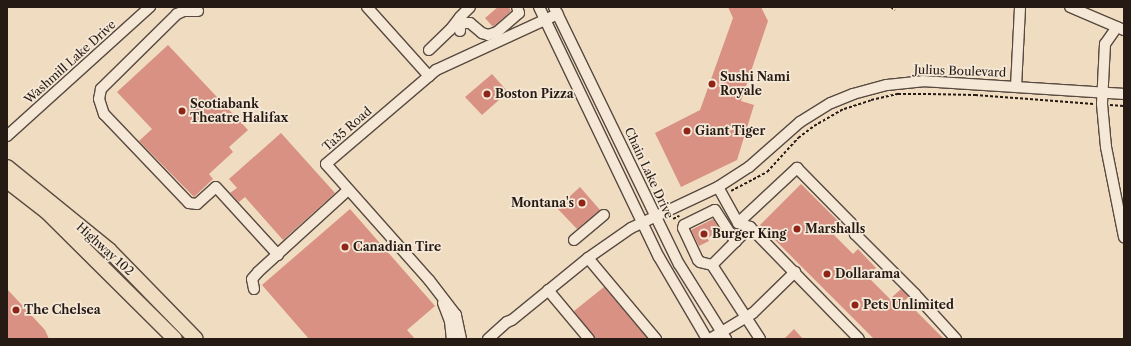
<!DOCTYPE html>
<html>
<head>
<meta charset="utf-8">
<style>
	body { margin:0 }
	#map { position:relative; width:1131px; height:346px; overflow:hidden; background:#f0dcc0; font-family:"Libre Caslon Text",serif }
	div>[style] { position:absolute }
	.building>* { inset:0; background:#d89183 }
	.path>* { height:1.5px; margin-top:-0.75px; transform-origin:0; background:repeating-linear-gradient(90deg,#261a15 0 3px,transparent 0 5px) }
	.roads { filter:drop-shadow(1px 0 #584a40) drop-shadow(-1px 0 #584a40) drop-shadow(0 1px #584a40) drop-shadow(0 -1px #584a40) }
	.minor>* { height:10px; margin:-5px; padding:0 5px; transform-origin:5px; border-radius:5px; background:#f5e8d6 }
	.highway>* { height:14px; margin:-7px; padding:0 7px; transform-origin:7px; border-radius:7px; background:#f0dcc0 }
	.dots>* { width:11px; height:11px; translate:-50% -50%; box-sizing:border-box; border:2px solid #f5e8d6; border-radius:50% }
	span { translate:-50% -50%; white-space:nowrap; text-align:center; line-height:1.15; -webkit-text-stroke:3.5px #f5e8d6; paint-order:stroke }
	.street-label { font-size:12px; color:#261a15 }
	.poi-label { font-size:12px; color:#261a15; font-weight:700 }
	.left { translate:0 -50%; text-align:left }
	.right { translate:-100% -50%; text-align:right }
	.frame { position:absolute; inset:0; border:8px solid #261a15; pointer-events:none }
</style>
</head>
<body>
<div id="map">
	<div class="building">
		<div style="clip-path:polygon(498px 7px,509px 7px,511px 11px,493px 27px,485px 18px)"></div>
		<div style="clip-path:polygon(728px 7px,761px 7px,768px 21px,741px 101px,754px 105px,737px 160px,681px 187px,655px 133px,700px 110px,733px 18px)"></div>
		<div style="clip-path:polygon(168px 45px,248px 130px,229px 147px,233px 152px,209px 174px,213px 179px,194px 197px,139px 141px,152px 129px,117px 92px)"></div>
		<div style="clip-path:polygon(492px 74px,508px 92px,482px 115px,465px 97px)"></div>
		<div style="clip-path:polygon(281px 133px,335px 193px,283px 240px,245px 197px,239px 202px,230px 193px,237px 188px,229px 179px)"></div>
		<div style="clip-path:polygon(801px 184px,841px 224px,832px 233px,853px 254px,858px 249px,876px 268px,867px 276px,890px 299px,901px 289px,909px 297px,905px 300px,944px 339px,874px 339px,760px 225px)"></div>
		<div style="clip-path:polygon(580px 187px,600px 210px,577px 229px,557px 208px)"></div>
		<div style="clip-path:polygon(350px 209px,435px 306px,407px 330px,415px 339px,309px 339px,262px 285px)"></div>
		<div style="clip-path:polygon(713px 219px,721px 231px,707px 238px,709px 241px,699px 246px,691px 230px)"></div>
		<div style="clip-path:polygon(604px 287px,648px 339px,595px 339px,574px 311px)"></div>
		<div style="clip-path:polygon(7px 289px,45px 330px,49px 339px,7px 339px)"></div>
		<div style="clip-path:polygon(794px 329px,803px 339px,784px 339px)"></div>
	</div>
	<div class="path">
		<div style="left:891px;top:7px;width:5px;rotate:37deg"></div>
		<div style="left:1110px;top:105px;width:14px;rotate:4deg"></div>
		<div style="left:731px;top:191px;width:41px;rotate:-27.8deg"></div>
		<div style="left:767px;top:172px;width:46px;rotate:-47.6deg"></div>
		<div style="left:798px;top:138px;width:20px;rotate:-37deg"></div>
		<div style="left:814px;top:126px;width:34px;rotate:-30deg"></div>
		<div style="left:844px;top:109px;width:28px;rotate:-18deg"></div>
		<div style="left:871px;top:100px;width:28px;rotate:-13deg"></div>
		<div style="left:898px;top:94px;width:30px"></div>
		<div style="left:928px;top:94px;width:47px;rotate:1.2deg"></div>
		<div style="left:975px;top:95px;width:119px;rotate:4.3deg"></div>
		<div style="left:673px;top:219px;width:7px;rotate:-27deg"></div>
	</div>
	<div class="roads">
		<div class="minor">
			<div style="left:367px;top:7px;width:93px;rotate:48.1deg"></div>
			<div style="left:539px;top:7px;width:277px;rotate:64.4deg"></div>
			<div style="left:659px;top:257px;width:95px;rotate:59.7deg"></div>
			<div style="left:554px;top:7px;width:286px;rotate:64.1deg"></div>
			<div style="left:679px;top:264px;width:89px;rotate:57.9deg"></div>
			<div style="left:1070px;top:7px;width:59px;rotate:23.1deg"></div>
			<div style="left:198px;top:11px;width:14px;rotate:180deg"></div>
			<div style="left:184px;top:11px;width:8px;rotate:157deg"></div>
			<div style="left:177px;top:14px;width:107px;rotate:135.4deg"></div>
			<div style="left:101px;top:89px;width:10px;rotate:101deg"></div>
			<div style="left:99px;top:99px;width:16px;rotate:72deg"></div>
			<div style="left:104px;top:114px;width:123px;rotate:46.3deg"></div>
			<div style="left:189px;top:203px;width:8px;rotate:7deg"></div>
			<div style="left:197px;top:204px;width:25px;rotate:-42deg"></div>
			<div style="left:216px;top:187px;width:92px;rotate:47.6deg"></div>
			<div style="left:1117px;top:27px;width:21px;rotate:125deg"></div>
			<div style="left:1105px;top:44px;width:60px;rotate:92.9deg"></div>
			<div style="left:1102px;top:104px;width:43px;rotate:84.7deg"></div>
			<div style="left:1106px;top:147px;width:92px;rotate:78.7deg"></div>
			<div style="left:460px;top:31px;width:5px;rotate:-90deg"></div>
			<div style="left:460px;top:26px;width:5px;rotate:-37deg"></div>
			<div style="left:464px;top:23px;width:6px"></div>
			<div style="left:470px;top:23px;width:16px;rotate:40deg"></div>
			<div style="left:482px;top:33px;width:6px;rotate:18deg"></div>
			<div style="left:488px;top:35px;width:9px;rotate:-18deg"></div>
			<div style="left:497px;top:32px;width:29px;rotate:-41deg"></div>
			<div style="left:519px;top:13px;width:6px;rotate:-108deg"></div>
			<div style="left:429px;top:50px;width:29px;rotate:-44deg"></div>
			<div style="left:450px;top:30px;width:16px;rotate:-52deg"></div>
			<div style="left:460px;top:17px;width:14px;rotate:-45deg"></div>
			<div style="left:1016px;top:87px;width:80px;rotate:-87.1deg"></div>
			<div style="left:7px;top:136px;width:193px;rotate:-42.1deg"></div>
			<div style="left:718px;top:187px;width:41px;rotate:60.9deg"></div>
			<div style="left:738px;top:223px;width:13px;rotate:18deg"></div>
			<div style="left:750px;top:227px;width:156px;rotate:45.8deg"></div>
			<div style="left:738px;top:223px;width:81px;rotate:-43deg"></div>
			<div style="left:797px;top:168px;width:77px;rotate:45.5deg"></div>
			<div style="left:851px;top:223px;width:12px;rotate:70deg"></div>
			<div style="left:855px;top:234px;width:85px;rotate:45deg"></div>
			<div style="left:915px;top:294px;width:61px;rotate:47.7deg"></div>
			<div style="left:750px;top:227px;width:54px;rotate:135deg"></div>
			<div style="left:712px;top:265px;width:88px;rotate:57deg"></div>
			<div style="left:574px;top:240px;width:39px;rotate:-40deg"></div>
			<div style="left:588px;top:258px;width:106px;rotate:50deg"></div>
			<div style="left:712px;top:265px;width:12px;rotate:-166deg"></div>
			<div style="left:700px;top:262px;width:3px;rotate:-135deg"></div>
			<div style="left:698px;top:260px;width:35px;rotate:-115deg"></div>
			<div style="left:683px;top:228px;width:3px;rotate:-72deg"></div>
			<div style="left:684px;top:225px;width:34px;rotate:-26deg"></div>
			<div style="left:715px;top:210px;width:38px;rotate:57deg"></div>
			<div style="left:254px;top:289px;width:10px;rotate:-101deg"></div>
			<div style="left:252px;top:279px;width:9px;rotate:-49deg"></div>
			<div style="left:258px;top:272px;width:122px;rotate:-42.3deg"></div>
			<div style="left:548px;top:290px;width:64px;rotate:50.1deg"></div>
			<div style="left:443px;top:303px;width:19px;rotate:69deg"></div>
			<div style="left:450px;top:321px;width:18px;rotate:84deg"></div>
			<div style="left:461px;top:339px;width:25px;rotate:-102deg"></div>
			<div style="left:456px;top:315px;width:44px;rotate:-127.6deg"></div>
			<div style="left:429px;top:280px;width:155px;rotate:-131.6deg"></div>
			<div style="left:326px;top:164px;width:145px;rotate:-40.5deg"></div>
			<div style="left:436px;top:70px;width:134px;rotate:-24.7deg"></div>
			<div style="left:488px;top:339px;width:25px;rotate:-42deg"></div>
			<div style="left:507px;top:322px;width:5px;rotate:-22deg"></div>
			<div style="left:512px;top:320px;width:98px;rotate:-39.2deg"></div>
			<div style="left:588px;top:258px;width:52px;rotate:-34.9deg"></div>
			<div style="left:631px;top:228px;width:96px;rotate:-25.2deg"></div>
			<div style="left:718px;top:187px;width:37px;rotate:-33deg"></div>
			<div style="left:749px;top:167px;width:68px;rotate:-41.4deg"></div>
			<div style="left:800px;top:122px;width:36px;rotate:-32deg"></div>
			<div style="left:831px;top:103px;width:24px;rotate:-22deg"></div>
			<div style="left:853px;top:94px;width:35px;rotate:-15deg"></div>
			<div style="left:887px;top:85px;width:36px;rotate:-6deg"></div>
			<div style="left:923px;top:81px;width:201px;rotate:3.7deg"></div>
			<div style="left:710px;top:339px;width:50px;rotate:-31.2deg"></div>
			<div style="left:753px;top:313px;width:59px;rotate:-44.3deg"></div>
		</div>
		<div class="highway">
			<div style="left:7px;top:167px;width:132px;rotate:39.1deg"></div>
			<div style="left:109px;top:250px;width:124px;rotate:45.7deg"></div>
			<div style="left:7px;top:181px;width:51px;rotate:37.8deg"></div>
			<div style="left:47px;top:212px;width:180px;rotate:44.8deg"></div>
		</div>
	</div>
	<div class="dots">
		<div style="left:712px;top:84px;background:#8f2418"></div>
		<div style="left:487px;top:94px;background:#8f2418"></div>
		<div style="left:182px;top:111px;background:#8f2418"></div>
		<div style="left:687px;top:131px;background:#8f2418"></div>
		<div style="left:582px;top:203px;background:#8f2418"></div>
		<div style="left:797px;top:229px;background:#8f2418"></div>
		<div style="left:704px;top:234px;background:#8f2418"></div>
		<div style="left:345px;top:247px;background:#8f2418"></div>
		<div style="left:827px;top:274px;background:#8f2418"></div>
		<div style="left:855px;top:305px;background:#8f2418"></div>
		<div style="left:16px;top:310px;background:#8f2418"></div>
	</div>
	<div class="street-label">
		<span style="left:70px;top:62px;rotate:-42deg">Washmill Lake Drive</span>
		<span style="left:960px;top:71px;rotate:2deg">Julius Boulevard</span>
		<span style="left:347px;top:129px;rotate:-41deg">Ta35 Road</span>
		<span style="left:649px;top:173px;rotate:65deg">Chain Lake Drive</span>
		<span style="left:105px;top:249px;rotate:42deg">Highway 102</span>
	</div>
	<div class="poi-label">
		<span class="left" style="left:720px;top:84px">Sushi Nami<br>Royale</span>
		<span class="left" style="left:495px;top:94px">Boston Pizza</span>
		<span class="left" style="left:190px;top:111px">Scotiabank<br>Theatre Halifax</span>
		<span class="left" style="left:695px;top:131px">Giant Tiger</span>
		<span class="right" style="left:574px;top:203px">Montana's</span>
		<span class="left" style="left:805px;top:229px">Marshalls</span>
		<span class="left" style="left:712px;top:234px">Burger King</span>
		<span class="left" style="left:353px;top:247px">Canadian Tire</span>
		<span class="left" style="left:835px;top:274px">Dollarama</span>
		<span class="left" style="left:863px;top:305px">Pets Unlimited</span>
		<span class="left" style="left:24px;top:310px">The Chelsea</span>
	</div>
	<div class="frame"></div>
</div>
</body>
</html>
